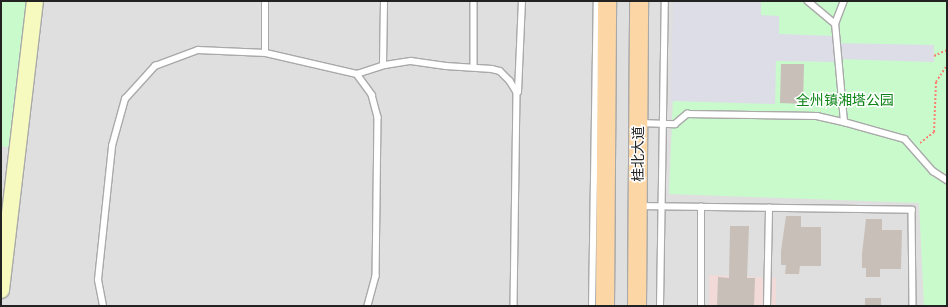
<!DOCTYPE html>
<html>
<head>
<meta charset="utf-8">
<style>
	body { margin:0 }
	#map { position:relative; width:948px; height:307px; overflow:hidden; background:#f2efe9; font-family:Arial,"Noto Sans SC",sans-serif }
	div>[style] { position:absolute }
	.residential>* { inset:0; background:#e0dfdf }
	.commercial>* { inset:0; background:#f2dad9 }
	.park>* { inset:0; background:#c8facc }
	.plaza>* { inset:0; background:#dddde8 }
	.building>* { inset:0; background:#c7bfb8 }
	.path>* { height:2px; margin-top:-1px; transform-origin:0; background:repeating-linear-gradient(90deg,#fa8072 0 2px,transparent 0 4px) }
	.roads { filter:drop-shadow(1px 0 #a9a9a9) drop-shadow(-1px 0 #a9a9a9) drop-shadow(0 1px #a9a9a9) drop-shadow(0 -1px #a9a9a9) }
	.lane>* { height:5.5px; margin:-2.75px; padding:0 2.75px; transform-origin:2.75px; border-radius:2.75px; background:#fff }
	.secondary>* { height:16px; margin:-8px; padding:0 8px; transform-origin:8px; border-radius:8px; background:#f7fabf }
	.primary>* { height:18px; margin:-9px; padding:0 9px; transform-origin:9px; border-radius:9px; background:#fcd6a4 }
	span { translate:-50% -50%; white-space:nowrap; text-align:center; line-height:1.15; -webkit-text-stroke:3px #fff; paint-order:stroke }
	.park-label { font-size:14px; color:#0c8416 }
	.street-label { font-size:14px; color:#222 }
	.frame { position:absolute; inset:0; border:2px solid #222; pointer-events:none }
</style>
</head>
<body>
<div id="map">
	<div class="residential">
		<div style="clip-path:polygon(14px 1px,947px 1px,947px 306px,1px 306px,1px 112px)"></div>
	</div>
	<div class="commercial">
		<div style="clip-path:polygon(709px 275px,776px 278px,776px 306px,709px 306px)"></div>
	</div>
	<div class="park">
		<div style="clip-path:polygon(1px 1px,35px 1px,18px 149px,1px 146px)"></div>
		<div style="clip-path:polygon(677px 1px,947px 1px,947px 306px,924px 306px,919px 203px,669px 194px)"></div>
	</div>
	<div class="plaza">
		<div style="clip-path:polygon(673px 1px,761px 1px,761px 15px,779px 16px,779px 34px,834px 36px,834px 43px,934px 45px,934px 62px,836px 59px,835px 62px,776px 61px,775px 104px,671px 101px)"></div>
	</div>
	<div class="building">
		<div style="clip-path:polygon(781px 64px,804px 64px,803px 104px,780px 103px)"></div>
		<div style="clip-path:polygon(786px 216px,801px 216px,801px 227px,821px 227px,821px 266px,800px 266px,799px 274px,785px 274px,786px 265px,781px 265px,781px 251px)"></div>
		<div style="clip-path:polygon(866px 219px,882px 219px,882px 230px,902px 230px,901px 269px,880px 269px,880px 277px,866px 277px,866px 268px,862px 268px,862px 254px)"></div>
		<div style="clip-path:polygon(730px 226px,749px 226px,747px 278px,755px 278px,754px 306px,717px 306px,718px 277px,729px 278px)"></div>
		<div style="clip-path:polygon(865px 298px,881px 298px,881px 306px,865px 306px)"></div>
	</div>
	<div class="path">
		<div style="left:934px;top:56px;width:14px;rotate:-25deg"></div>
		<div style="left:920px;top:143px;width:18px;rotate:-38deg"></div>
		<div style="left:934px;top:132px;width:50px;rotate:-87.7deg"></div>
		<div style="left:936px;top:82px;width:20px;rotate:-57deg"></div>
	</div>
	<div class="roads">
		<div class="lane">
			<div style="left:266px;top:1px;width:52px;rotate:90deg"></div>
			<div style="left:474px;top:1px;width:66px;rotate:90deg"></div>
			<div style="left:808px;top:1px;width:35px;rotate:40deg"></div>
			<div style="left:383px;top:65px;width:64px;rotate:-89.1deg"></div>
			<div style="left:357px;top:74px;width:29px;rotate:-18deg"></div>
			<div style="left:385px;top:65px;width:26px;rotate:-9deg"></div>
			<div style="left:411px;top:61px;width:35px;rotate:8deg"></div>
			<div style="left:446px;top:66px;width:46px;rotate:3.7deg"></div>
			<div style="left:492px;top:69px;width:8px;rotate:14deg"></div>
			<div style="left:500px;top:71px;width:14px;rotate:45deg"></div>
			<div style="left:510px;top:81px;width:13px;rotate:58deg"></div>
			<div style="left:517px;top:92px;width:214px;rotate:90.8deg"></div>
			<div style="left:518px;top:92px;width:91px;rotate:-87.5deg"></div>
			<div style="left:844px;top:122px;width:63px;rotate:15.6deg"></div>
			<div style="left:905px;top:139px;width:43px;rotate:48.8deg"></div>
			<div style="left:933px;top:171px;width:17px;rotate:33deg"></div>
			<div style="left:640px;top:123px;width:35px;rotate:2deg"></div>
			<div style="left:675px;top:124px;width:16px;rotate:-40deg"></div>
			<div style="left:687px;top:114px;width:130px;rotate:0.9deg"></div>
			<div style="left:817px;top:116px;width:28px;rotate:13deg"></div>
			<div style="left:844px;top:122px;width:98px;rotate:-95.2deg"></div>
			<div style="left:835px;top:24px;width:25px;rotate:-69deg"></div>
			<div style="left:640px;top:206px;width:272px;rotate:0.8deg"></div>
			<div style="left:912px;top:210px;width:96px;rotate:89.4deg"></div>
			<div style="left:103px;top:306px;width:26px;rotate:-101deg"></div>
			<div style="left:98px;top:280px;width:135px;rotate:-84deg"></div>
			<div style="left:112px;top:146px;width:49px;rotate:-74.5deg"></div>
			<div style="left:125px;top:99px;width:45px;rotate:-47.7deg"></div>
			<div style="left:155px;top:66px;width:46px;rotate:-20.4deg"></div>
			<div style="left:198px;top:50px;width:68px;rotate:2.5deg"></div>
			<div style="left:266px;top:53px;width:93px;rotate:13deg"></div>
			<div style="left:357px;top:74px;width:26px;rotate:54deg"></div>
			<div style="left:372px;top:95px;width:23px;rotate:75deg"></div>
			<div style="left:378px;top:117px;width:159px;rotate:90.7deg"></div>
			<div style="left:376px;top:276px;width:31px;rotate:105deg"></div>
			<div style="left:592px;top:306px;width:305px;rotate:-89.1deg"></div>
			<div style="left:660px;top:306px;width:305px;rotate:-89.1deg"></div>
			<div style="left:701px;top:306px;width:99px;rotate:-90deg"></div>
			<div style="left:767px;top:306px;width:98px;rotate:-88.8deg"></div>
		</div>
		<div class="secondary">
			<div style="left:1px;top:290px;width:291px;rotate:-83.3deg"></div>
		</div>
		<div class="primary">
			<div style="left:605px;top:306px;width:305px;rotate:-89.6deg"></div>
			<div style="left:637px;top:306px;width:305px;rotate:-89.6deg"></div>
		</div>
	</div>
	<div class="park-label">
		<span style="left:845px;top:100px">全州镇湘塔公园</span>
	</div>
	<div class="street-label">
		<span style="left:638px;top:154px;rotate:-90deg">桂北大道</span>
	</div>
	<div class="frame"></div>
</div>
</body>
</html>
